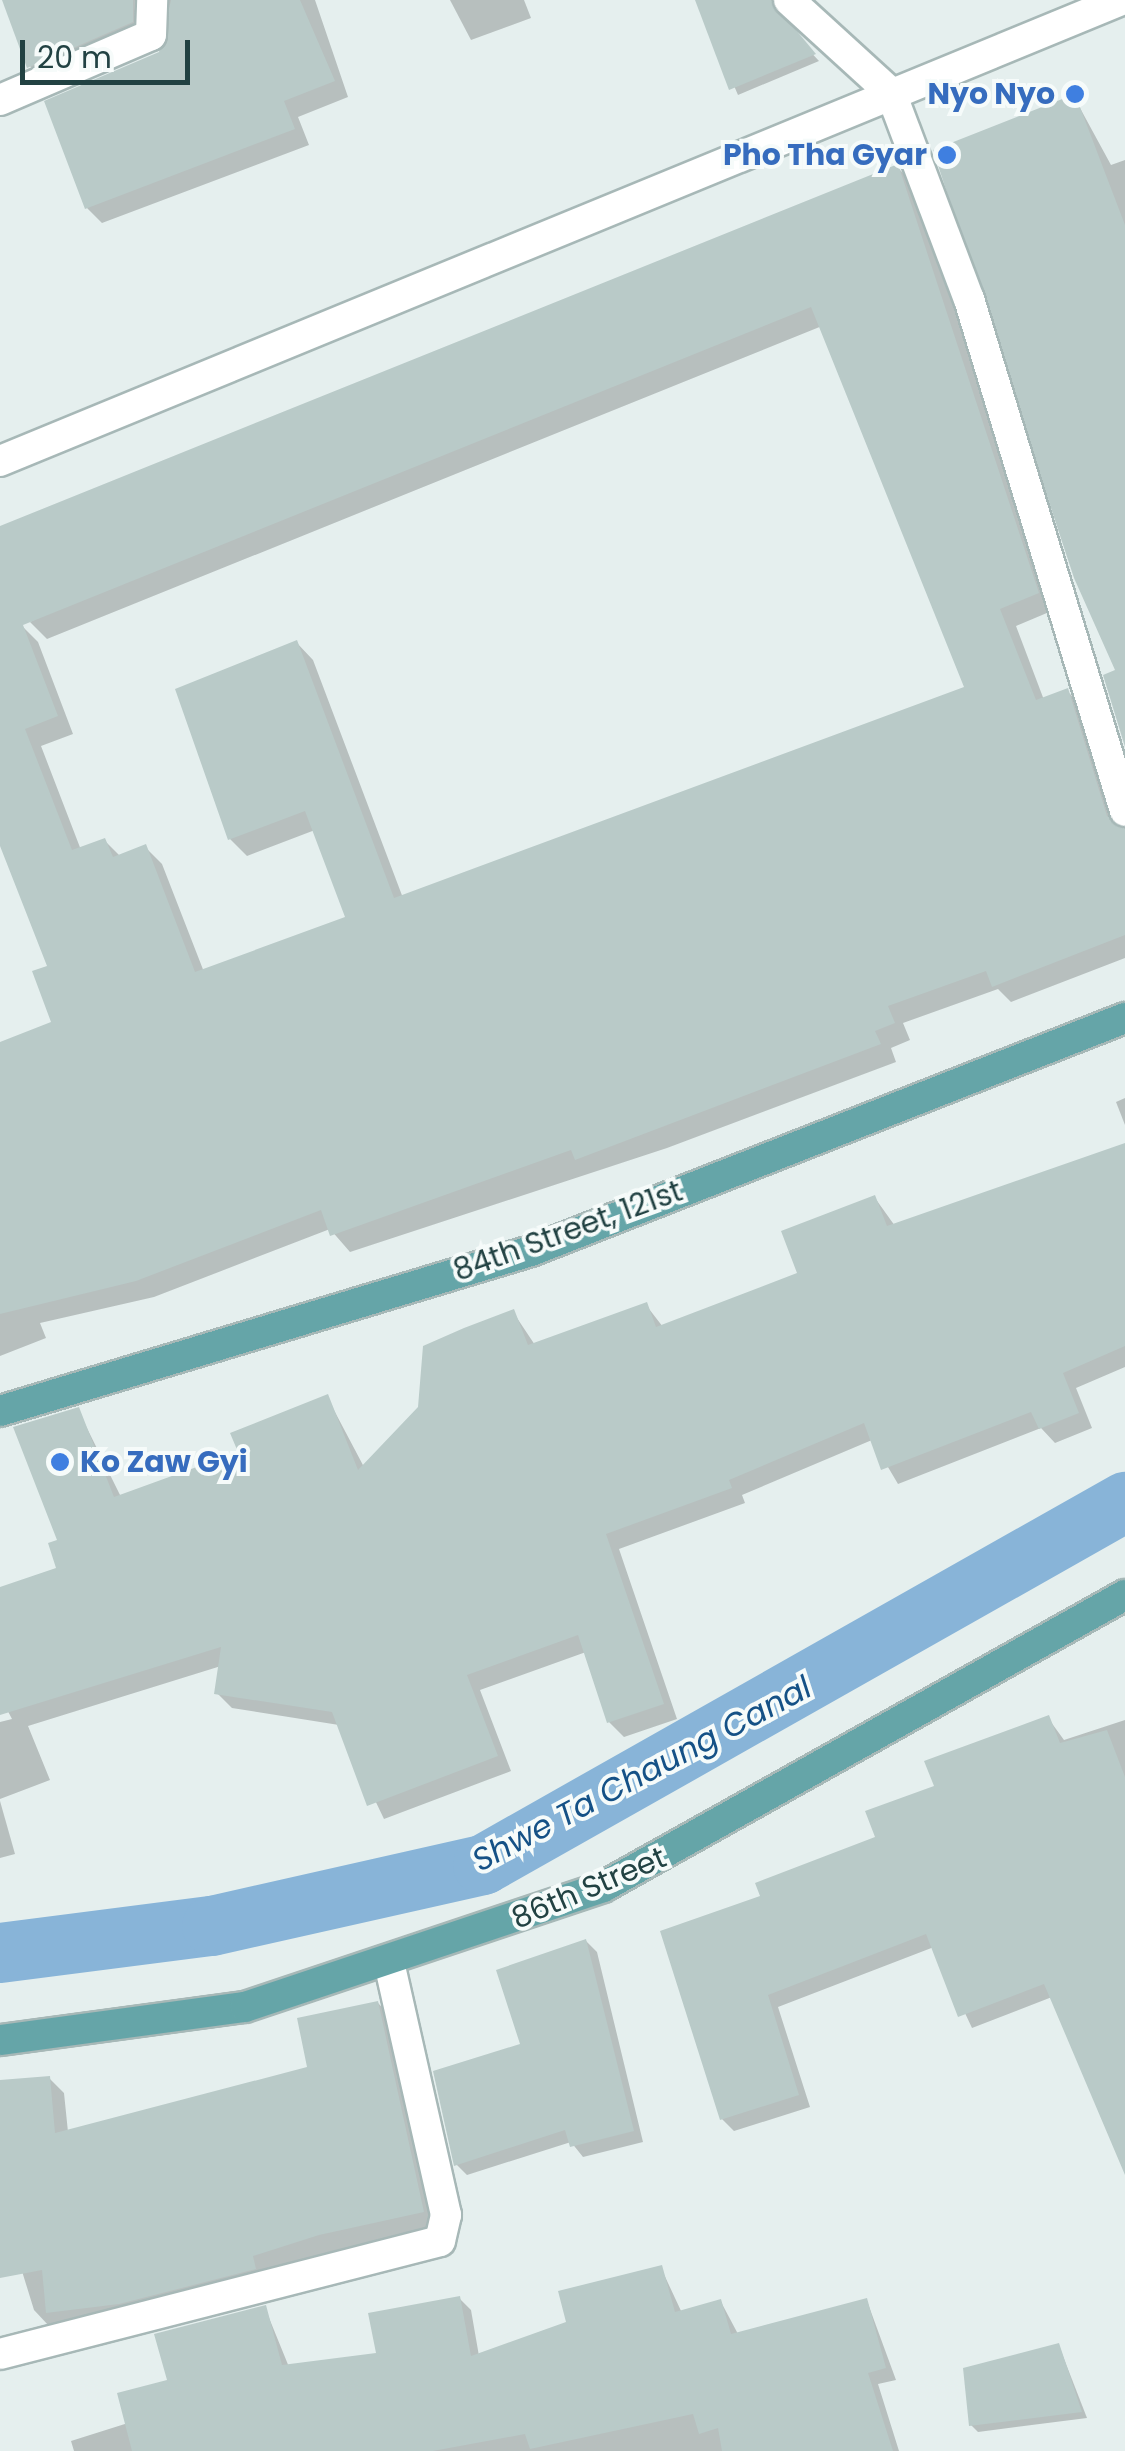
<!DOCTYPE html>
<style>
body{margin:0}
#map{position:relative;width:1125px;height:2451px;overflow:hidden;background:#e5efee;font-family:Poppins,sans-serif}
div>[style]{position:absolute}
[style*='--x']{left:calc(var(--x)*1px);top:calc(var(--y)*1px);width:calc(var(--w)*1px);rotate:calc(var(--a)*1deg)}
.shadow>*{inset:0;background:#0003}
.canal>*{height:60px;margin:-30px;padding:0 30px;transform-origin:30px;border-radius:30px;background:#88b4d8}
.building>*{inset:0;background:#b9cac8}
.roads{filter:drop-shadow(2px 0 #a7b8b7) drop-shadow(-2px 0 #a7b8b7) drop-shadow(0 2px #a7b8b7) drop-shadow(0 -2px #a7b8b7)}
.minor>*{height:30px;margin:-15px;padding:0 15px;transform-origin:15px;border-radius:15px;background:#fff}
.major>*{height:30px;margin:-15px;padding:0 15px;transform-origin:15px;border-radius:15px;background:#65a5a8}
.dots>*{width:28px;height:28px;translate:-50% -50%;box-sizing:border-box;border:5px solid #f6fbfa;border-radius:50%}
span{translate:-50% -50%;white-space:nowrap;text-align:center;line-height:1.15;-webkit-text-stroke:8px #f6fbfa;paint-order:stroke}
.shop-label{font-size:30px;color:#366cbe;font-weight:700}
.right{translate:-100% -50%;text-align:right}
.left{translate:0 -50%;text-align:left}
.street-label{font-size:30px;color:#224243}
.water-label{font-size:32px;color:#155186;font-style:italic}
.scale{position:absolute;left:20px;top:40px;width:170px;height:45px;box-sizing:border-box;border:5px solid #224243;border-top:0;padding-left:12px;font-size:30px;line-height:35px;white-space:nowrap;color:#224243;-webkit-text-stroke:8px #f6fbfa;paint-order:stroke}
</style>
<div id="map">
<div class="shadow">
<i style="clip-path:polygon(5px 0,158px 0,148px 38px,45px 82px,30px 66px)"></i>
<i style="clip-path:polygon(168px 0,315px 0,348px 97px,298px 117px,309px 145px,102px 223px,87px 208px,168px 48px)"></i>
<i style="clip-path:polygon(450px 0,524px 0,531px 18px,471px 40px)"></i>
<i style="clip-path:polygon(697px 0,780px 0,777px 16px,819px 61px,738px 95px)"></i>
<i style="clip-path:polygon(1074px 97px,1111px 165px,1125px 160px,1125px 738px)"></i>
<i style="clip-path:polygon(897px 167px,914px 184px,1054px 610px,1016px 626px,1044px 700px,1067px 691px,1084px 708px,1125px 828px,1125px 958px,1011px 1002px,998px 989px,903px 1023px,910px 1040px,891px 1048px,896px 1062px,667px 1148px,350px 1252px,330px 1229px,154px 1297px,40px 1323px,46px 1338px,0 1356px,0 1044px,55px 1023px,50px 967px,0 838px,0 633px,21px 625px,38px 642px,73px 734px,41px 746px,81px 850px,105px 841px,121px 857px,145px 847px,162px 864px,204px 972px,348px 918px,315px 830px,247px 856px,230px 839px,178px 691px,296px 642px,313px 660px,403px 898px,968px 689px,822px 326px,47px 639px,30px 622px)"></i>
<i style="clip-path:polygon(1125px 1098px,1125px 1125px,1116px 1102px)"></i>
<i style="clip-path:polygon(1125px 1146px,1125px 1367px,1076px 1388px,1092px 1428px,1055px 1443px,1041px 1428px,898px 1484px,872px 1440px,742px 1495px,745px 1503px,619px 1549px,677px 1719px,624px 1737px,609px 1722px,586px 1652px,480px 1690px,511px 1771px,384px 1819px,339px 1725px,232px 1708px,217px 1693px,221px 1666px,28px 1726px,50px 1780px,0 1799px,0 1722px,12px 1719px,0 1696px,0 1590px,59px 1570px,78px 1410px,121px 1497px,241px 1453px,327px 1397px,364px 1467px,513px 1312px,535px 1345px,646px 1305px,663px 1327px,800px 1275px,875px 1198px,895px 1226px)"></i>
<i style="clip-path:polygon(1048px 1718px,1064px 1740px,1125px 1720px,1125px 2126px,1052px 1997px,972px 2028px,934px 1947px,778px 2007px,810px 2107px,734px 2131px,722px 2119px,763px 1897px,878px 1839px,937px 1788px)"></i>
<i style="clip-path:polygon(0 1801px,15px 1854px,0 1858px)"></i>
<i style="clip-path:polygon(586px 1941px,597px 1952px,643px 2142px,583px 2157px,571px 2142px,467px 2175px,456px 2164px)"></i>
<i style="clip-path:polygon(378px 2003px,393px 2019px,438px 2227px,49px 2326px,34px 2310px,0 2200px,0 2097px,49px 2078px,64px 2093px,68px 2132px,310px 2068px)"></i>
<i style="clip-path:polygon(661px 2268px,682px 2313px,721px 2302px,738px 2334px,867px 2301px,896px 2380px,878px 2384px,899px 2451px,74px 2451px,71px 2441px,128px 2423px,265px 2308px,289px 2367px,378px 2355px,460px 2299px,471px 2310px,479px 2356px,569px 2323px)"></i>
<i style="clip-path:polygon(1059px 2346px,1087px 2418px,978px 2432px,971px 2425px)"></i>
</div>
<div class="canal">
<i style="--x:0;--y:1953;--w:214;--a:-7.3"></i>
<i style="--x:212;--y:1926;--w:278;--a:-12.7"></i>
<i style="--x:483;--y:1865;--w:738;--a:-29.48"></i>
</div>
<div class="building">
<i style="clip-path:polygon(2px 0,133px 0,133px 22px,27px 68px)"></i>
<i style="clip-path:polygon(171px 0,300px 0,335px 81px,284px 101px,295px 129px,85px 209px,44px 101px,159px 52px)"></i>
<i style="clip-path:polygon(695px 0,771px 0,816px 54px,729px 90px)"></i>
<i style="clip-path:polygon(1075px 94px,1125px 225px,1125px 747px,1103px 675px,1115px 670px,1074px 578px,933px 150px)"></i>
<i style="clip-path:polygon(evenodd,898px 164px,1039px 593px,1000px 609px,1036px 700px,1068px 688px,1107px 816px,1125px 829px,1125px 935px,992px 987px,986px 971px,888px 1006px,895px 1023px,875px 1031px,881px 1044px,575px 1160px,571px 1150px,330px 1236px,321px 1210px,136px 1281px,0 1314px,0 1042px,51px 1022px,32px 971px,47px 966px,0 846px,0 526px,898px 164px,811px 307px,964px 687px,394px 898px,297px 640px,175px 689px,228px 840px,305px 811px,345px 917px,195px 972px,146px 844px,113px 857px,105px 838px,72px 850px,25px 729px,58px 716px,23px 625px,811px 307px)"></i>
<i style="clip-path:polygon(1125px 1143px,1125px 1346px,1063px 1373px,1079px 1413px,1039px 1429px,1031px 1412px,881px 1470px,864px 1423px,729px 1480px,732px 1488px,606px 1534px,664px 1704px,607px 1723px,578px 1635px,467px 1675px,498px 1756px,367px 1806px,332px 1712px,214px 1694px,221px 1647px,0 1715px,0 1587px,56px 1568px,48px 1543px,57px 1540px,13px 1427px,79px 1407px,114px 1497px,238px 1452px,230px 1433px,328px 1394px,358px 1470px,418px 1407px,423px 1346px,464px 1328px,514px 1309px,528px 1345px,647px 1302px,656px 1327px,797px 1273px,781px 1231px,875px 1195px,887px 1226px)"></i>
<i style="clip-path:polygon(1049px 1715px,1060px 1743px,1107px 1730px,1125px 1777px,1125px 2175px,1044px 1984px,958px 2017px,926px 1934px,768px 1995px,799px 2095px,720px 2120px,660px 1931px,760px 1896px,755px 1883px,875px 1837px,865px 1811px,934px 1786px,924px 1761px)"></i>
<i style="clip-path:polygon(586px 1939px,634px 2131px,570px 2147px,565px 2130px,454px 2166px,433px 2071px,520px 2044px,496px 1970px)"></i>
<i style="clip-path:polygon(378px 2001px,424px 2212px,319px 2235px,253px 2256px,256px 2269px,119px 2304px,46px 2313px,42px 2270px,0 2278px,0 2080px,50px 2076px,55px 2133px,307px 2067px,297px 2018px)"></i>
<i style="clip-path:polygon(662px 2265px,675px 2312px,721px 2299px,731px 2334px,867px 2298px,886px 2368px,868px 2373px,893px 2451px,722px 2451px,718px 2428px,699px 2434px,693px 2414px,530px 2449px,525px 2434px,433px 2451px,132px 2451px,117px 2393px,167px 2380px,154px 2334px,266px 2305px,282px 2365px,376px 2353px,368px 2313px,460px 2296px,471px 2356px,566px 2322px,558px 2291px)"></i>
<i style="clip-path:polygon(1059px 2343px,1082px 2412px,969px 2426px,963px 2368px)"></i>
</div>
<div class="roads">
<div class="minor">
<i style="--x:789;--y:0;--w:138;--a:42.4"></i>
<i style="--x:891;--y:93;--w:220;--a:69.3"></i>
<i style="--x:969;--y:299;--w:535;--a:73.05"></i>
<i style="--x:0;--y:100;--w:164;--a:-23.3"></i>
<i style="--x:151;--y:35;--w:35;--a:-88"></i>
<i style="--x:0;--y:461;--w:1212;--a:-22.35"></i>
<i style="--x:0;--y:2354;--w:454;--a:-14.4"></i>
<i style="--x:440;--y:2241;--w:27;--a:-77"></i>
<i style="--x:446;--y:2215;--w:259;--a:-102.7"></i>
</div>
<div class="major">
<i style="--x:0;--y:1411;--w:555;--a:-16.77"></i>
<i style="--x:531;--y:1251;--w:638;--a:-21.42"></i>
<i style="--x:0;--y:2040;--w:247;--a:-7.7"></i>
<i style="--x:245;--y:2007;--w:378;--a:-18.5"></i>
<i style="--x:603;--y:1887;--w:598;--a:-29.22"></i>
</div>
</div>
<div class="dots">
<i style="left:1075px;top:94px;background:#3f7fe0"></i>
<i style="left:947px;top:155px;background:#3f7fe0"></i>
<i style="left:60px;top:1462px;background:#3f7fe0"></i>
</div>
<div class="shop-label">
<span class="right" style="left:1055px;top:94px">Nyo Nyo</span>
<span class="right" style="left:927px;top:155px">Pho Tha Gyar</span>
<span class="left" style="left:80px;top:1462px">Ko Zaw Gyi</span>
</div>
<div class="street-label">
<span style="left:568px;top:1231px;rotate:-20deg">84th Street, 121st</span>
<span style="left:589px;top:1888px;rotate:-23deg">86th Street</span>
</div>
<div class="water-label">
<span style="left:642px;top:1774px;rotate:-28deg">Shwe Ta Chaung Canal</span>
</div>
<div class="scale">20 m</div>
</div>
